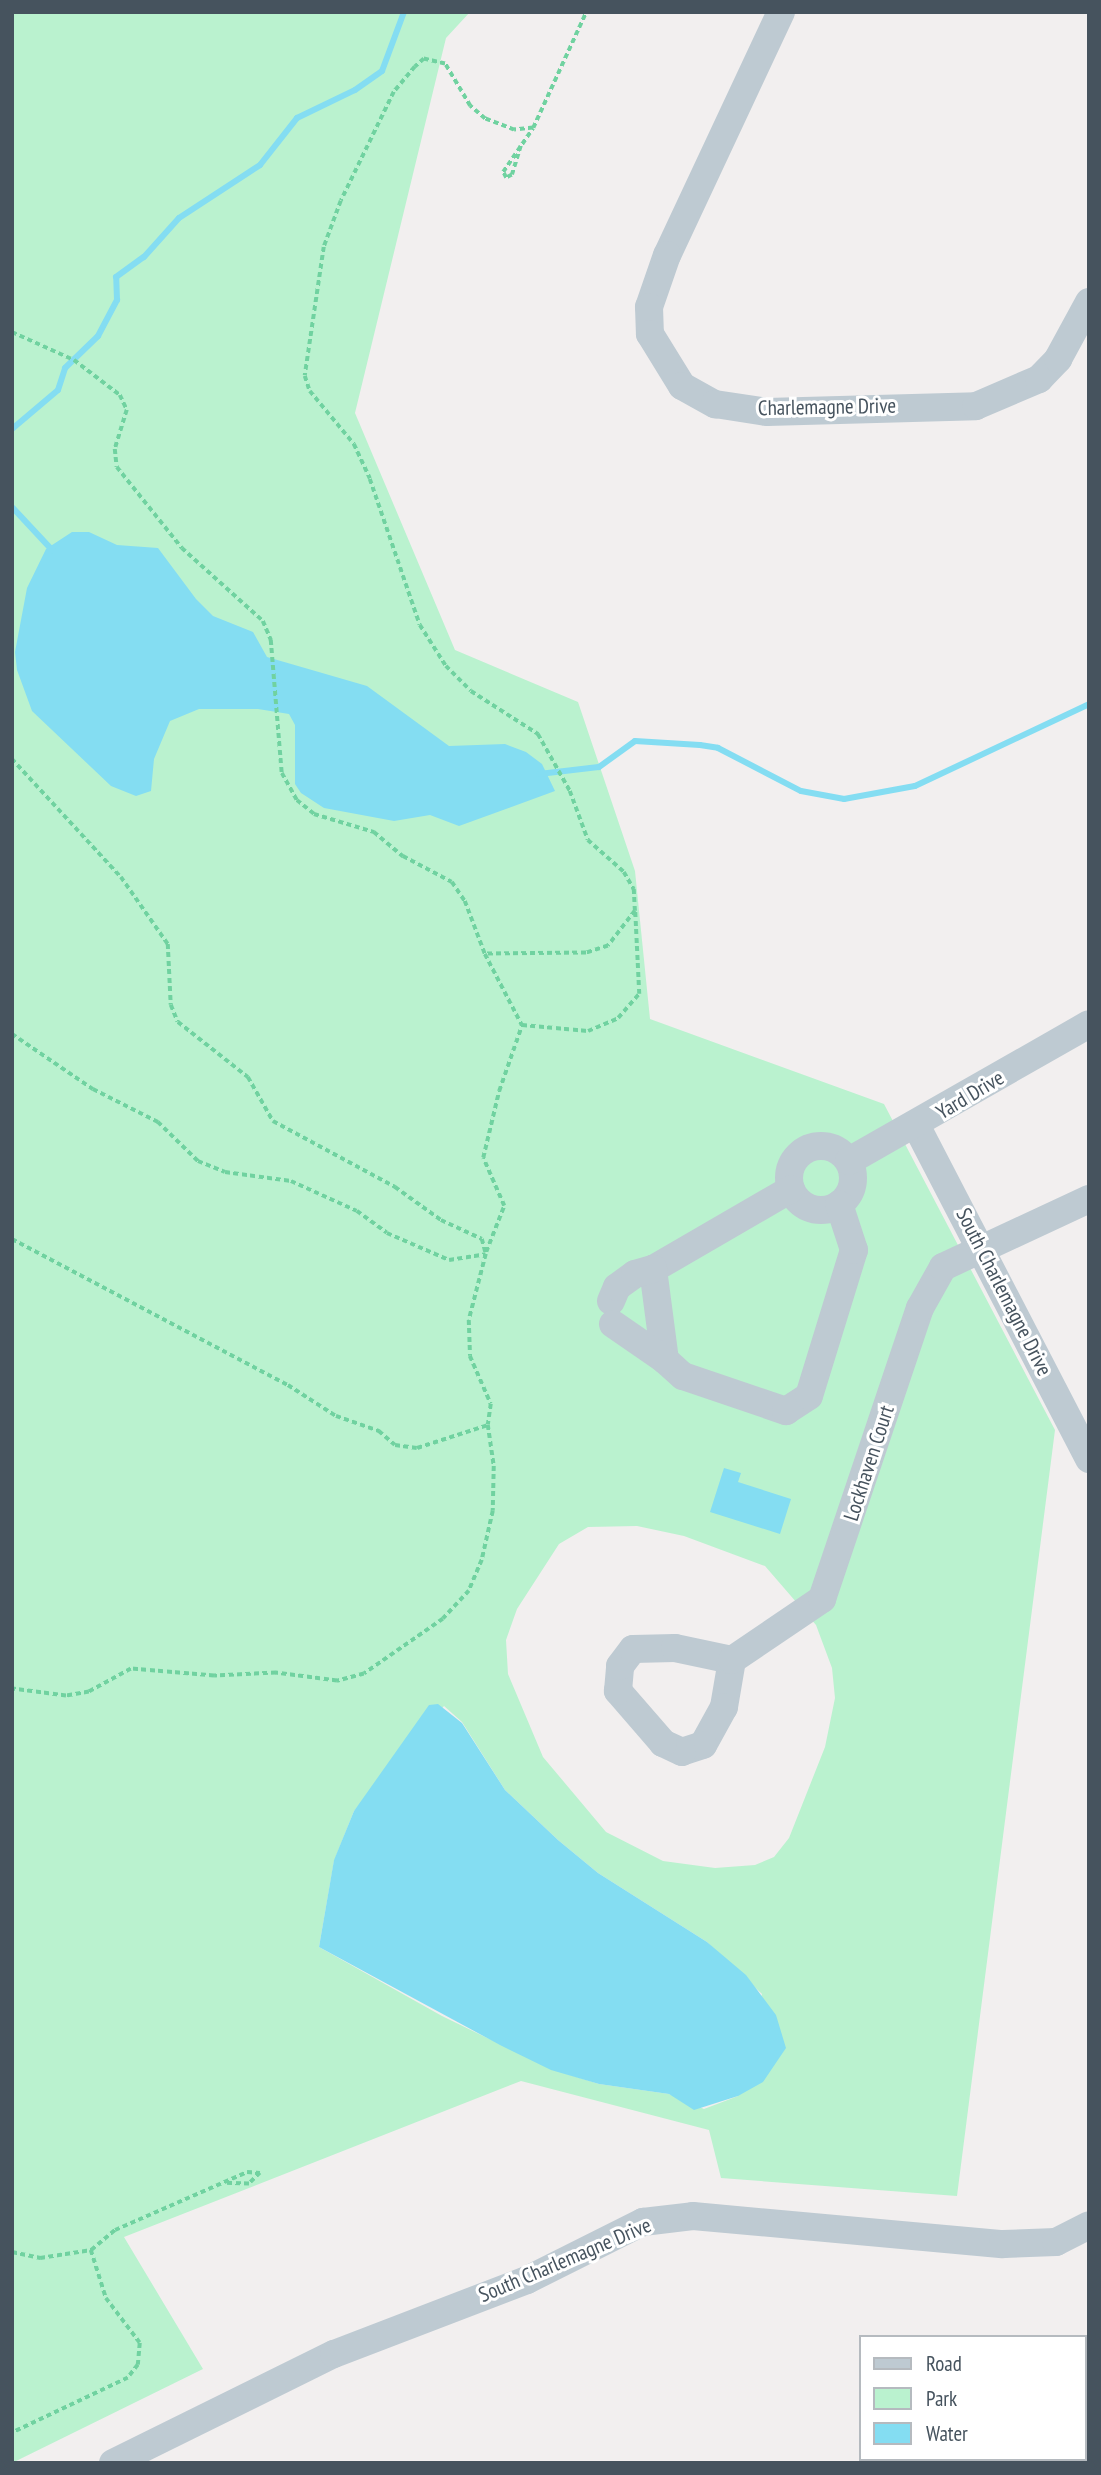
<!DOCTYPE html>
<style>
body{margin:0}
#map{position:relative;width:1101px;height:2475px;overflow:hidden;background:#f2efef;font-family:"PT Sans Narrow",sans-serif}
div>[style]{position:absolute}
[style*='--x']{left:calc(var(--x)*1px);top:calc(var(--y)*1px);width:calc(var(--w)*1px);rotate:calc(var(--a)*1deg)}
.green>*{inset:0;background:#baf2cf}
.water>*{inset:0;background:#84ddf2}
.stream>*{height:6px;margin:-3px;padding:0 3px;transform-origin:3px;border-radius:3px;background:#84ddf2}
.path>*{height:3.5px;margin-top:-1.75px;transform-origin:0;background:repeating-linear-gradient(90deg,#70d2a0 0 5px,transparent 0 8.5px)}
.minor>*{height:28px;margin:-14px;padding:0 14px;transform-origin:14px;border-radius:14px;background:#becad2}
.minor>.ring{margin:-14px;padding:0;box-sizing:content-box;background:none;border:28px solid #becad2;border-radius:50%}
span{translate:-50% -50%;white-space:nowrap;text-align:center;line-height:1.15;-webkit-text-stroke:6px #fff;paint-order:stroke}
.street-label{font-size:21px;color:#46535e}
.frame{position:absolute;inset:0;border:14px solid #46535e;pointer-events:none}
.legend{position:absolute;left:859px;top:2335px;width:228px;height:126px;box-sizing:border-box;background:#fff;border:2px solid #b5babf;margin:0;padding:9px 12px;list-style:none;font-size:21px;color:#46535e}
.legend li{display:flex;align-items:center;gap:14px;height:35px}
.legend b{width:35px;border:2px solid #b5babf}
</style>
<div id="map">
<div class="green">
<i style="clip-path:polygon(evenodd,12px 12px,470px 12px,446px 38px,355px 413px,455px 650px,578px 702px,635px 871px,650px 1019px,884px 1104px,1055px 1430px,957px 2196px,721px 2178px,709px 2130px,521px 2081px,124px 2237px,203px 2369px,12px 2463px,12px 12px,637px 1526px,684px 1536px,765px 1566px,816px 1625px,832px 1668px,835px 1698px,825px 1747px,789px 1838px,774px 1857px,755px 1865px,715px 1868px,663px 1861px,606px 1832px,543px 1757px,508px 1674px,506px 1640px,517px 1609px,559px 1544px,588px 1527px,637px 1526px,12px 12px,444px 1706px,462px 1722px,505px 1790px,558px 1840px,598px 1873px,707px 1942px,762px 1994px,738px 2096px,704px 2109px,669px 2094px,599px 2084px,551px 2069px,442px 2016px,319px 1947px,334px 1861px,354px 1811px,444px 1706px)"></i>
</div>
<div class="water">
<i style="clip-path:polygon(72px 532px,89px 532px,117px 545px,158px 548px,196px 599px,213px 616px,253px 632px,267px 657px,367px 686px,449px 746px,505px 744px,526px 752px,542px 764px,555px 791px,459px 826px,430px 815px,394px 821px,324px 808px,301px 793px,295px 784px,295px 725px,289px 714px,258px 709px,199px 709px,170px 721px,154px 759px,151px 791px,136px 796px,111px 786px,32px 711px,17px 670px,15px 652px,27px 588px,46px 549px)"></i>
<i style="clip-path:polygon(724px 1468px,741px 1473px,738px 1482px,791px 1499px,780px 1534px,710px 1512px)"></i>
<i style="clip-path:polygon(438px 1704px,462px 1723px,505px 1790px,558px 1840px,598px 1873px,707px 1942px,746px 1975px,776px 2015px,786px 2048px,763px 2082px,738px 2096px,694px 2110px,669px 2094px,599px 2084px,551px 2070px,500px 2045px,319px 1947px,334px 1860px,354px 1811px,429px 1705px)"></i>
</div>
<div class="stream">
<i style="--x:12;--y:429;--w:60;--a:-40.3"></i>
<i style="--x:58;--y:390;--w:23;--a:-72"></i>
<i style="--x:65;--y:368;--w:46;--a:-44.1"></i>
<i style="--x:98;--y:336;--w:41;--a:-62.2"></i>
<i style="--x:117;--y:300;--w:23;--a:-92"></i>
<i style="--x:116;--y:277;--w:34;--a:-36"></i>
<i style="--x:144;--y:257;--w:52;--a:-48.1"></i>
<i style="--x:179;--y:218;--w:97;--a:-33.2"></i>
<i style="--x:260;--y:165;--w:60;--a:-51.8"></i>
<i style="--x:297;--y:118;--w:64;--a:-25.8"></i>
<i style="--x:355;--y:90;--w:33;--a:-35"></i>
<i style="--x:382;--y:71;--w:63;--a:-69.6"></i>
<i style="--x:12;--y:507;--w:60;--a:47"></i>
<i style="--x:539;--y:774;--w:60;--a:-6.7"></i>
<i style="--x:599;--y:767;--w:44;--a:-35.8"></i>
<i style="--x:635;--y:741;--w:65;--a:3.5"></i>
<i style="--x:700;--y:745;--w:18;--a:9"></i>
<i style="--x:718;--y:748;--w:93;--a:27.4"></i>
<i style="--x:801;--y:791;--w:44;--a:10.5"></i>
<i style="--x:844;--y:799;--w:72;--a:-10.4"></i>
<i style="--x:915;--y:786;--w:192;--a:-25.2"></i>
</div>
<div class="path">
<i style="--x:533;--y:128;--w:19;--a:174"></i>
<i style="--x:514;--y:130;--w:31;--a:-159"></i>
<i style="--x:485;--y:119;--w:20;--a:-139"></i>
<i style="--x:470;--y:106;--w:49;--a:-120.8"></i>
<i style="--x:445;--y:64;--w:22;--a:-167"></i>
<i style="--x:424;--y:59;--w:12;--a:138"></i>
<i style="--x:415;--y:67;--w:33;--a:130"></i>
<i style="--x:394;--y:92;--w:121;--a:115.9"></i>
<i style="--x:341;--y:201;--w:49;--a:110.3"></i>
<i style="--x:324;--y:247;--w:130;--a:98.4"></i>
<i style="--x:305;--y:376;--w:16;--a:72"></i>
<i style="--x:310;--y:391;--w:69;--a:50.3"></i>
<i style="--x:354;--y:444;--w:38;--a:65"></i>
<i style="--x:370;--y:479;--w:154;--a:71.1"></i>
<i style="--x:420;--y:625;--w:49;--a:57.6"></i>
<i style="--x:446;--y:666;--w:35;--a:45"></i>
<i style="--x:471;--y:691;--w:80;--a:32.7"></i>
<i style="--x:538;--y:734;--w:65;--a:60.7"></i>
<i style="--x:570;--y:791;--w:52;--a:69.8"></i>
<i style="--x:588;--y:840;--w:48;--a:41.6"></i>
<i style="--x:624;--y:872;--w:20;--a:60"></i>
<i style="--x:634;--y:889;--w:22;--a:87"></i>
<i style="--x:635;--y:911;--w:44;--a:127.6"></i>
<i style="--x:608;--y:946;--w:23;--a:162"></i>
<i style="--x:586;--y:953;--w:101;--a:179.4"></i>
<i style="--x:485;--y:954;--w:80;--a:62.5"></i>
<i style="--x:522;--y:1025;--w:66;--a:5.2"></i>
<i style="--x:588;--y:1031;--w:33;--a:-23"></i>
<i style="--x:618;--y:1018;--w:32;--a:-49"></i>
<i style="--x:639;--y:994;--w:83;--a:-92.8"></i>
<i style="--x:521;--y:146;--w:30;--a:107"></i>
<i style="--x:512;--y:175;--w:7;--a:153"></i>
<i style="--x:506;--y:178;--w:7;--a:-117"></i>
<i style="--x:503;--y:172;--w:53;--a:-55.7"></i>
<i style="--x:533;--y:128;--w:128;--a:-65.4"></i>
<i style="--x:12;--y:332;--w:68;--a:24.3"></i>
<i style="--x:74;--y:360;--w:58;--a:37.3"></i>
<i style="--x:120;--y:395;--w:17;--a:65"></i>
<i style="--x:127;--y:410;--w:41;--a:107.1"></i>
<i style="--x:115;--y:449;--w:18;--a:84"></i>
<i style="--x:117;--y:467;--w:104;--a:51.3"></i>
<i style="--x:182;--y:548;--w:109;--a:42"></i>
<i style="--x:263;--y:621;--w:21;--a:67"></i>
<i style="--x:271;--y:640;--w:133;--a:85.3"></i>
<i style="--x:282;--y:773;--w:31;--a:61"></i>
<i style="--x:297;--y:800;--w:22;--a:39"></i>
<i style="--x:314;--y:814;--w:63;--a:16.7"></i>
<i style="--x:374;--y:832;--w:38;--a:40"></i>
<i style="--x:403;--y:856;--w:55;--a:28"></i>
<i style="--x:452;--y:882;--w:23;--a:56"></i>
<i style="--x:465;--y:901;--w:57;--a:69.3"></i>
<i style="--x:12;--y:759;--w:161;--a:47.3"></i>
<i style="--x:121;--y:877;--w:82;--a:55"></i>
<i style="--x:168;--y:944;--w:61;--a:87.2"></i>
<i style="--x:171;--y:1005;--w:18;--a:68"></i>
<i style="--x:178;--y:1022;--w:89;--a:38.2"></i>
<i style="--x:248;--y:1077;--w:51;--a:60.4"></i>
<i style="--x:273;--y:1121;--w:139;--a:28.4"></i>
<i style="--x:395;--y:1187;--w:57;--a:35.7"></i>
<i style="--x:441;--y:1220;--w:45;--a:24.9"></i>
<i style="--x:482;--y:1239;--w:16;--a:75"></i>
<i style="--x:12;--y:1034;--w:98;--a:34.2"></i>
<i style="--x:93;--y:1089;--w:73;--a:26.9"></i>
<i style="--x:158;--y:1122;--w:56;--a:44.3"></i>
<i style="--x:198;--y:1161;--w:29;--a:22"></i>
<i style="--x:225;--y:1172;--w:67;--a:7.8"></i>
<i style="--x:291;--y:1181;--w:72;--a:24.4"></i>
<i style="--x:357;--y:1211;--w:37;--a:36"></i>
<i style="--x:387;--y:1233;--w:68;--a:23.5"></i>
<i style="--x:449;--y:1260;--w:37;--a:-9"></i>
<i style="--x:486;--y:1254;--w:68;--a:104.4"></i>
<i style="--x:469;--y:1320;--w:36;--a:88"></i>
<i style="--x:470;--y:1356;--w:52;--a:66.4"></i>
<i style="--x:491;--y:1404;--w:21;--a:98"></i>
<i style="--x:488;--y:1425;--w:41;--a:81.7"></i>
<i style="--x:494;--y:1466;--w:45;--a:91.3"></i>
<i style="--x:493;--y:1511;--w:50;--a:102.7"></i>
<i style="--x:482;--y:1560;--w:34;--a:113"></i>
<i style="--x:469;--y:1591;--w:38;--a:133"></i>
<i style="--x:443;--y:1619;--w:96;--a:145.2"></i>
<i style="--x:364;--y:1674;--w:28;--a:165"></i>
<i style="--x:337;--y:1681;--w:62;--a:-172.5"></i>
<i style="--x:276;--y:1673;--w:62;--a:177.2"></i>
<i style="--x:214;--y:1676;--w:83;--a:-175.2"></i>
<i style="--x:131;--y:1669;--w:48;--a:151.3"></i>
<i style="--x:89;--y:1692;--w:23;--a:170"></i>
<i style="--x:66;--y:1696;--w:54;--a:-172.6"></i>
<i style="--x:12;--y:1239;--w:312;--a:27.9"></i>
<i style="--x:288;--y:1385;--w:57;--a:32.9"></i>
<i style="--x:336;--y:1416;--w:46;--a:19.2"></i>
<i style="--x:379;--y:1431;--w:21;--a:41"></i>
<i style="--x:395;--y:1445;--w:22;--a:8"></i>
<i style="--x:417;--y:1448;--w:75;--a:-17.9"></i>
<i style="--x:486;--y:1252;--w:49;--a:-68.6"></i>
<i style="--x:504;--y:1206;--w:52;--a:-113.6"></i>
<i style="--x:483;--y:1158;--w:69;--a:-76.6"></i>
<i style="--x:499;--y:1091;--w:70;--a:-70.8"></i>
<i style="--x:91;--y:2250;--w:31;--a:-40"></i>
<i style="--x:115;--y:2230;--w:144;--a:-23.7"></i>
<i style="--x:247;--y:2172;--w:13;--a:4"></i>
<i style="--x:260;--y:2173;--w:16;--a:135"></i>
<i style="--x:249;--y:2184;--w:25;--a:-178"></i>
<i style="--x:12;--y:2252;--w:29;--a:12"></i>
<i style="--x:40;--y:2258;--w:52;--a:-8.9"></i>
<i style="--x:91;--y:2250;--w:50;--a:72.6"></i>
<i style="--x:106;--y:2298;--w:56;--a:52.9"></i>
<i style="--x:140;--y:2343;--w:22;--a:95"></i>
<i style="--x:138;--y:2365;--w:16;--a:128"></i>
<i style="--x:128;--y:2378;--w:128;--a:154.6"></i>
</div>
<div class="minor">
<i style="--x:781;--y:12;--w:268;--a:115.1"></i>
<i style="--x:667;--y:255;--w:55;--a:109.1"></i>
<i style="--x:649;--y:307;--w:27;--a:88"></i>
<i style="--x:650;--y:334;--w:61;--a:58.4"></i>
<i style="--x:682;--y:386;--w:38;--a:29"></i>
<i style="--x:715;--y:404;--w:53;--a:8.7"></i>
<i style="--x:767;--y:412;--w:209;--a:-1.6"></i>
<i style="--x:976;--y:406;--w:69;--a:-23.2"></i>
<i style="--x:1039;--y:379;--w:28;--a:-46"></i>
<i style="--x:1058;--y:359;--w:65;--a:-61.5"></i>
<i style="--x:917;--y:1127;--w:374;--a:62.6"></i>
<i class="ring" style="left:789px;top:1146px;width:36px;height:36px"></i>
<i style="--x:849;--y:1161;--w:276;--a:-29.7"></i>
<i style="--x:791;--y:1189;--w:160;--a:149.9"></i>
<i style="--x:653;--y:1269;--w:92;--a:82.5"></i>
<i style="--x:665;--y:1360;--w:24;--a:42"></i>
<i style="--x:683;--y:1376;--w:109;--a:18.8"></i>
<i style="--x:786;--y:1411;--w:27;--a:-33"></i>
<i style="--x:809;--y:1396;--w:153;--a:-72.9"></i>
<i style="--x:854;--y:1250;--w:48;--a:-108.1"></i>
<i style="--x:611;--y:1301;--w:15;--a:-67"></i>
<i style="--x:617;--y:1287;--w:22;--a:-36"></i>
<i style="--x:635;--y:1274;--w:19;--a:-16"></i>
<i style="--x:613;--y:1324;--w:63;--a:34.7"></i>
<i style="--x:732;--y:1660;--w:48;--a:99.7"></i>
<i style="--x:724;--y:1707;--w:43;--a:118.9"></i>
<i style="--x:703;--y:1745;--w:22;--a:162"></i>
<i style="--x:682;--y:1752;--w:21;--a:-155"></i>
<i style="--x:663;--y:1743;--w:69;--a:-130.9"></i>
<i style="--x:618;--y:1691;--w:25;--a:-85"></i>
<i style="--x:620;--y:1666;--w:21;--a:-53"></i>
<i style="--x:633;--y:1649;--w:42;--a:-1.4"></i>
<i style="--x:675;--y:1648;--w:58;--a:11.9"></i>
<i style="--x:732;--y:1660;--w:109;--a:-34.1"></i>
<i style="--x:822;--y:1599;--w:307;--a:-71.4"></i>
<i style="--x:920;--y:1308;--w:47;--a:-60.7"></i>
<i style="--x:943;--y:1267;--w:161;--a:-25"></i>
<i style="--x:113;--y:2463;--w:246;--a:-26.3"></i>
<i style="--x:334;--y:2354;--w:207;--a:-21"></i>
<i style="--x:527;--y:2280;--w:130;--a:-26.6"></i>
<i style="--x:643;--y:2222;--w:50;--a:-6.8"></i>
<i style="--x:693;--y:2216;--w:311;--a:5.2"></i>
<i style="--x:1003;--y:2244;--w:53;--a:-2.2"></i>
<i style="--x:1056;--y:2242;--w:37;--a:-27"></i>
</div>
<div class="street-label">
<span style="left:827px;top:407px;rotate:-1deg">Charlemagne Drive</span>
<span style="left:970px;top:1095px;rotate:-31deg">Yard Drive</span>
<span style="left:1004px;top:1292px;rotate:63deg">South Charlemagne Drive</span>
<span style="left:869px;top:1463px;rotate:-72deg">Lockhaven Court</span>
<span style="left:565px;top:2260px;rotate:-23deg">South Charlemagne Drive</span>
</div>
<div class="frame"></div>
<ul class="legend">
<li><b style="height:9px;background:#becad2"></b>Road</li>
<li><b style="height:19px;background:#baf2cf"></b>Park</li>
<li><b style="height:19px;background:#84ddf2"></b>Water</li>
</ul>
</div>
